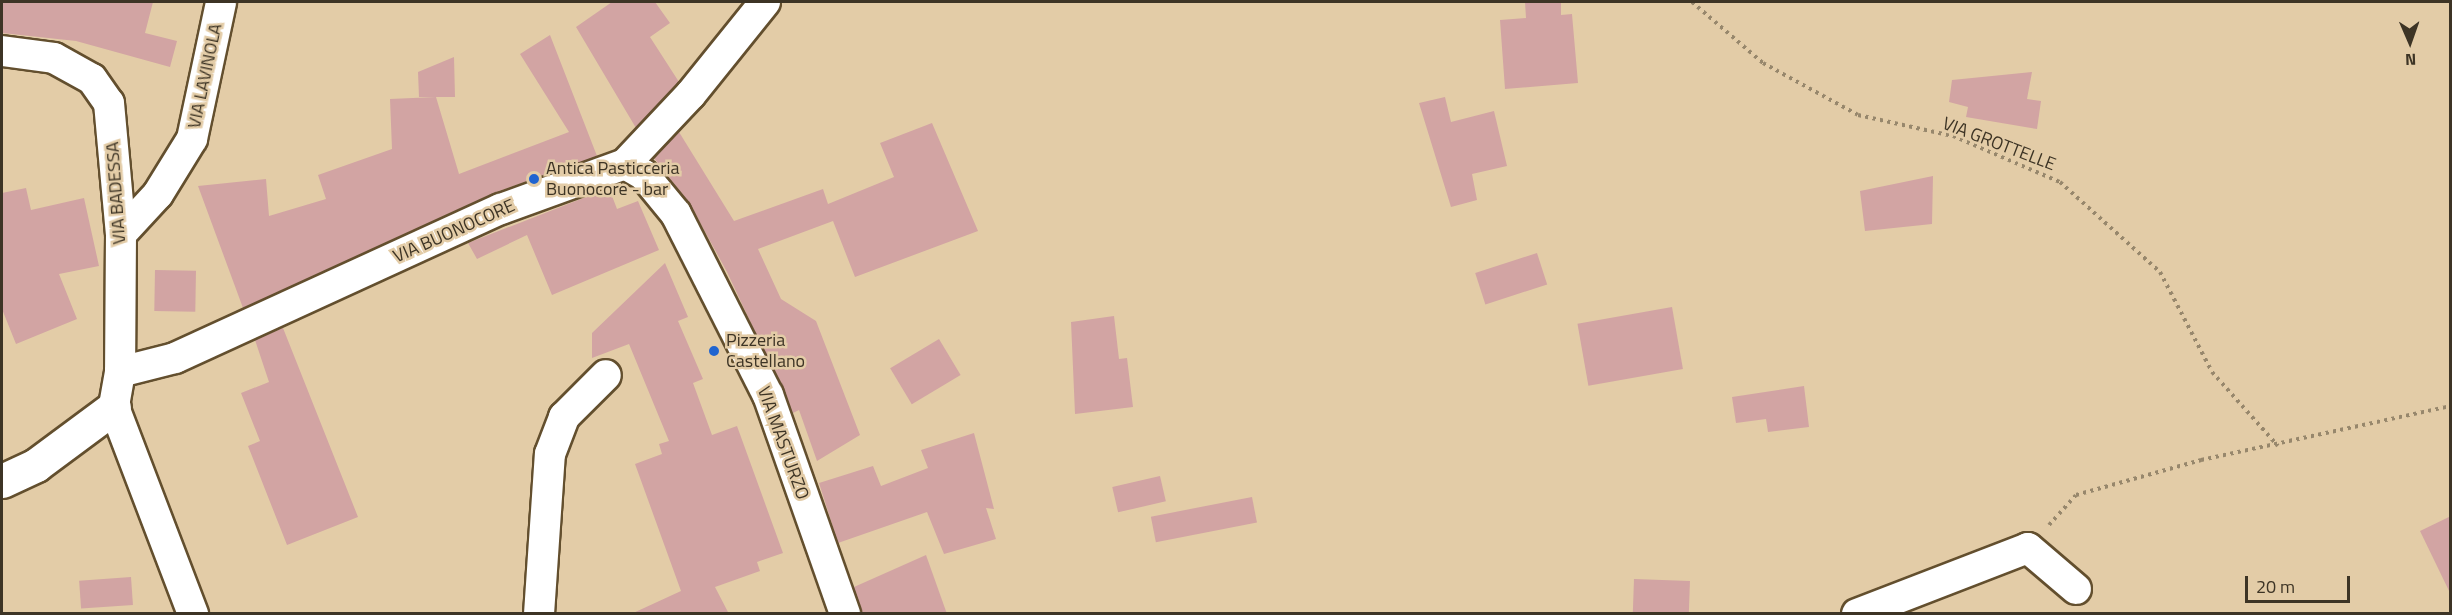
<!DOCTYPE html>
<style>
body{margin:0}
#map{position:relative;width:2452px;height:615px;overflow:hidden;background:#e3cca7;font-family:"Titillium Web",sans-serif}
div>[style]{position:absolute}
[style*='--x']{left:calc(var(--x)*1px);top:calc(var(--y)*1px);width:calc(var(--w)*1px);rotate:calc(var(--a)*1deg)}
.building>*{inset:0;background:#d2a4a3;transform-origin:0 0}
.path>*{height:4px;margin-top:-2px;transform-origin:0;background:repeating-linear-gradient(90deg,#97876c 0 3px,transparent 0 7.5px)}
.roads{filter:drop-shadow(2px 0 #634f2e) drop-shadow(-2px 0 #634f2e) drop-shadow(0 2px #634f2e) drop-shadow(0 -2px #634f2e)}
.street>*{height:30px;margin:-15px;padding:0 15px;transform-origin:15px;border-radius:15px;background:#fff}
.secondary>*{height:33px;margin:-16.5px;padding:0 16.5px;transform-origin:16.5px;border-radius:16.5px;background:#fff}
.dots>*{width:16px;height:16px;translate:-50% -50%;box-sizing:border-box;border:3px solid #e3cca7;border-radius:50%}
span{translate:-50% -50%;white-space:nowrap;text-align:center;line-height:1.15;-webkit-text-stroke:5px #e3cca7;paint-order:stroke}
.street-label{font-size:18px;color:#3d3425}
.poi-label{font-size:18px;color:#3d3425}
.left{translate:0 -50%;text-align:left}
.frame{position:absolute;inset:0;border:3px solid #3d3425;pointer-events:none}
.north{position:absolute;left:2380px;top:12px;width:60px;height:60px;-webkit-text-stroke:4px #e3cca7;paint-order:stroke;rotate:178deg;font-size:16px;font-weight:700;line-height:24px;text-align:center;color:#3d3425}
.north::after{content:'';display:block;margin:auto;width:21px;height:27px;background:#3d3425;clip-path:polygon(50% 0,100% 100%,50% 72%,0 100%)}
.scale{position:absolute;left:2245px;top:576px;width:105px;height:27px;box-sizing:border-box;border:3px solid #3d3425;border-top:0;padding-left:8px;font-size:18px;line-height:21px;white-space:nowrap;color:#3d3425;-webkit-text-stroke:4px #e3cca7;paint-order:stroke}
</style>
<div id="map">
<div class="building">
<i style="clip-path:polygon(2px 2px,153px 2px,145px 33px,177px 41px,170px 67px,76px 41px,2px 33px)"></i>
<i style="clip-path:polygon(612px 2px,655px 2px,670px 23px,650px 37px,679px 82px,636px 128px,576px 27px)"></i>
<i style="clip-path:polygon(1525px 2px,1561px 2px,1561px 15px,1572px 14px,1578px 83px,1505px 89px,1500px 20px,1526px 18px)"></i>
<i style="clip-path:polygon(550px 35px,597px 156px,494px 193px,243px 308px,198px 186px,266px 179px,269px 216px,326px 199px,318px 175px,392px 149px,390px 99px,436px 97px,459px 174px,569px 132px,520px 54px)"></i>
<i style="clip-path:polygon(454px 57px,455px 97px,419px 97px,418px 72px)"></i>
<i style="clip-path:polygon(2032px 72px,2027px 99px,2041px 101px,2037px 129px,1966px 117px,1968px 107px,1949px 102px,1952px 80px)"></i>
<i style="clip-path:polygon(1445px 97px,1451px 122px,1494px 111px,1507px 166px,1472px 174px,1477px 200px,1451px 207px,1419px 103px)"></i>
<i style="clip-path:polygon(932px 123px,978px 231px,855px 277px,833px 221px,758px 249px,781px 299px,816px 321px,860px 435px,817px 461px,799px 410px,793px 413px,727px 272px,691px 206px,654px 158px,679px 132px,734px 221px,823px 189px,828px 204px,894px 177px,880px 143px)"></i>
<i style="clip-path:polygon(1933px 176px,1932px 224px,1865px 231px,1860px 191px)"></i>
<i style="clip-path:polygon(26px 188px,31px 210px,84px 198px,99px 266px,59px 274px,77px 319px,16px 344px,2px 309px,2px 193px)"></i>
<i style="clip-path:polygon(609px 188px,617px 209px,638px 201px,659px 250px,552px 295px,527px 235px,477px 259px,468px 243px)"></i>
<i style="left:1537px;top:253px;width:33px;height:65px;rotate:72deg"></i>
<i style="clip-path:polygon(665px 263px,688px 317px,678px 321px,703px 379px,693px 383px,712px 435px,737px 426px,783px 553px,757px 562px,760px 571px,715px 587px,729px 614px,631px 614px,681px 591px,635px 464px,662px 454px,659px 444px,669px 441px,629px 344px,592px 358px,592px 333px)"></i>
<i style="left:155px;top:270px;width:41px;height:41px;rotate:1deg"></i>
<i style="left:1672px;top:307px;width:63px;height:96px;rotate:80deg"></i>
<i style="clip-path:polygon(1114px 316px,1119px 359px,1127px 358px,1133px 407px,1075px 414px,1071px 322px)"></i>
<i style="clip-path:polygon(283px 328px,358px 517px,287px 545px,248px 446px,260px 441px,241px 393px,269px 382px,255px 340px)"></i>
<i style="left:939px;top:339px;width:42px;height:57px;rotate:59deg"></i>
<i style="clip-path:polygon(1804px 386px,1809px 427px,1768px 432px,1766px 419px,1736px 423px,1732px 397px)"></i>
<i style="clip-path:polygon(974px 433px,994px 509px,986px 508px,996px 539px,944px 554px,927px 512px,838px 543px,819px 483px,873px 466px,881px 486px,928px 468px,921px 450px)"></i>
<i style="left:1160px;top:476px;width:26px;height:49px;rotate:77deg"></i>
<i style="left:1252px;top:497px;width:26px;height:103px;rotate:79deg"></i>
<i style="clip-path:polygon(2451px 516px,2451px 595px,2420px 531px)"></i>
<i style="clip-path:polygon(926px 555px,947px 614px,862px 614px,854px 587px)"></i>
<i style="left:131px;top:577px;width:28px;height:52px;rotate:86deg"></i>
<i style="left:1634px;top:579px;width:56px;height:35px;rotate:2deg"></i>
</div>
<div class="path">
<i style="--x:1692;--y:2;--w:94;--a:40.7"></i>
<i style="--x:1763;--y:63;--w:108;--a:28.7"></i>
<i style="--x:1858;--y:115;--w:97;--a:12.5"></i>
<i style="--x:1953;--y:136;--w:116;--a:23.3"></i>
<i style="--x:2060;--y:182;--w:135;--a:42"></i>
<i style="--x:2160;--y:272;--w:113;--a:62.5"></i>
<i style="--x:2212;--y:372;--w:99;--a:48.3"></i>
<i style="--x:2049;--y:525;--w:40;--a:-48"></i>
<i style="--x:2076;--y:495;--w:130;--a:-15.6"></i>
<i style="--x:2201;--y:460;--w:255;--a:-12.2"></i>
</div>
<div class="roads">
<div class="street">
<i style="--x:2;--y:51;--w:52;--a:7.7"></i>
<i style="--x:54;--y:58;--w:43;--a:28.9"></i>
<i style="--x:92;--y:79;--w:29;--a:55"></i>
<i style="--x:109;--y:103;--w:132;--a:84.8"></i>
<i style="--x:121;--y:234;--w:138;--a:90.4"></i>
<i style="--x:120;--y:372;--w:36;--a:100"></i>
<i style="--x:114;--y:407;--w:222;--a:69.1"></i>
<i style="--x:625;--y:164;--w:22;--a:30"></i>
<i style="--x:644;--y:175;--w:50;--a:50.6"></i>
<i style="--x:676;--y:214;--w:203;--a:63.1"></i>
<i style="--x:768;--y:395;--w:232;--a:70.6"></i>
<i style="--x:121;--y:234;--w:54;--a:-47.2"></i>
<i style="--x:158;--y:194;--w:65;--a:-58.3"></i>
<i style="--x:192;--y:139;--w:140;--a:-78"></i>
<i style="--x:120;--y:372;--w:57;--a:-14.3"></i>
<i style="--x:175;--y:358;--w:358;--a:-24.6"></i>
<i style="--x:501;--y:209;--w:132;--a:-19.9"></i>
<i style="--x:625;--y:164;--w:96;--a:-46.7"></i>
<i style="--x:691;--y:94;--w:118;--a:-51.2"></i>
<i style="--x:539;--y:614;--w:160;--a:-86.1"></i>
<i style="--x:550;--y:454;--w:40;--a:-69"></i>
<i style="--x:564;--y:417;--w:59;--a:-45"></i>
<i style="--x:1857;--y:614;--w:183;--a:-21.1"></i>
<i style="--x:2028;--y:548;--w:63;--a:40.5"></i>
</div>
<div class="secondary">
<i style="--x:2;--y:481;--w:38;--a:-25"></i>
<i style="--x:36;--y:465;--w:97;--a:-36.6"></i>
</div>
</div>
<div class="dots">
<i style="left:534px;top:179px;background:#2064d0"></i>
<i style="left:714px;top:351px;background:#2064d0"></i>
</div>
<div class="street-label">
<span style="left:205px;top:76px;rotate:-78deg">VIA LAVINOLA</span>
<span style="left:1999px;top:144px;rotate:21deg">VIA GROTTELLE</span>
<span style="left:116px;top:193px;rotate:-94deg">VIA BADESSA</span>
<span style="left:454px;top:231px;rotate:-24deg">VIA BUONOCORE</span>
<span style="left:783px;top:443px;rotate:70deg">VIA MASTURZO</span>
</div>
<div class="poi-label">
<span class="left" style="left:546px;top:179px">Antica Pasticceria<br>Buonocore - bar</span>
<span class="left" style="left:726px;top:351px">Pizzeria<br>Castellano</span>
</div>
<div class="frame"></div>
<div class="north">N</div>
<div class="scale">20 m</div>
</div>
